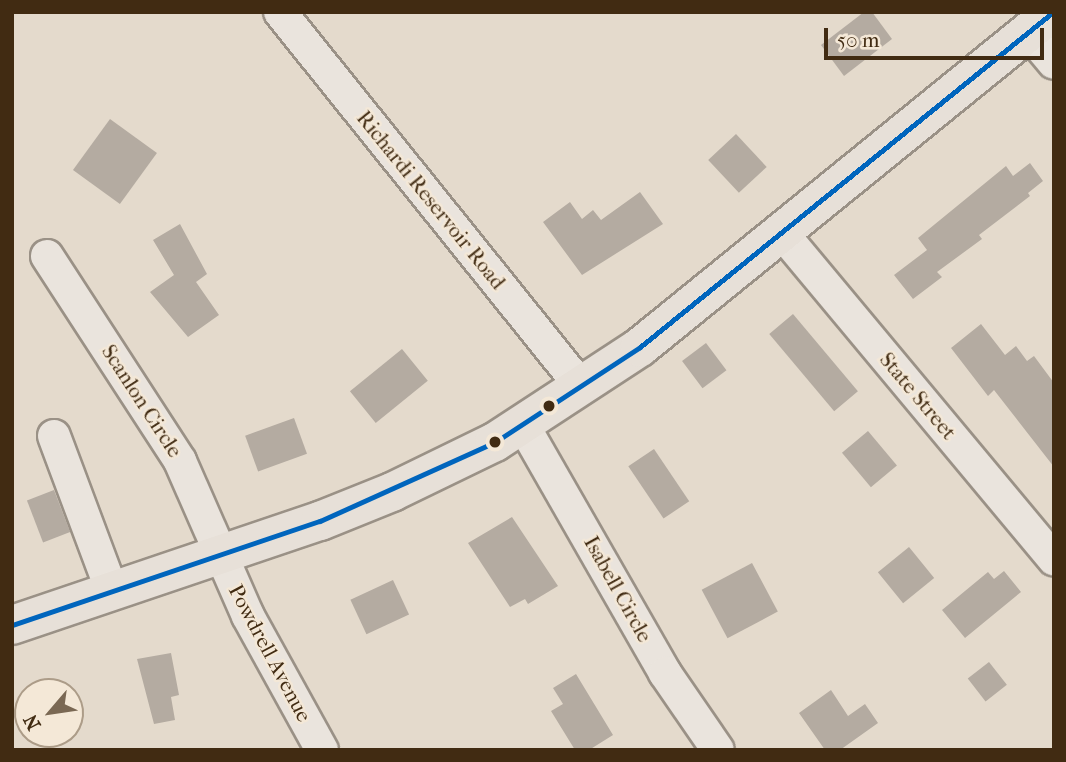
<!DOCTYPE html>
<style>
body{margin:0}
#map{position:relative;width:1066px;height:762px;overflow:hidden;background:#e4dacc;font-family:"IM FELL French Canon",serif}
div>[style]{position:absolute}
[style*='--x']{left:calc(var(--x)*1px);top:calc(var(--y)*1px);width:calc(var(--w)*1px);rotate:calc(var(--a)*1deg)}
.building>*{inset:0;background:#b4aba1;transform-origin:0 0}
.roads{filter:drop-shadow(2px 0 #9a9186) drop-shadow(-2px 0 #9a9186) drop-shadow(0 2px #9a9186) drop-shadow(0 -2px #9a9186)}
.minor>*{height:32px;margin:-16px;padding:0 16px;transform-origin:16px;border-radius:16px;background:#eae4dd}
.major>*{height:38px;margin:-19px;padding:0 19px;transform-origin:19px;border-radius:19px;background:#e7e0d8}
.bus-1>*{height:5px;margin:-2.5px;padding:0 2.5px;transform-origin:2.5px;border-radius:2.5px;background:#0065bd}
.dots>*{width:19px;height:19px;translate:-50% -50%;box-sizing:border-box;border:4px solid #f4e8d7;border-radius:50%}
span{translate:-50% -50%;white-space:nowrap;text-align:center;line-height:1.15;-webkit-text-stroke:5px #f4e8d7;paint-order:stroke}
.street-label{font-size:21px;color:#412b12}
.frame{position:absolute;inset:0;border:14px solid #412b12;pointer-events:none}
.north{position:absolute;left:14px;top:678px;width:70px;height:70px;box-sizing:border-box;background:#f4e8d7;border:2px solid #ac9c88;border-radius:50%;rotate:241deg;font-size:19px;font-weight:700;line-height:28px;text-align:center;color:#412b12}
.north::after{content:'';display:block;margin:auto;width:24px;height:32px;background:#7a6853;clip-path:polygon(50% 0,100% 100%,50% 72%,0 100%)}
.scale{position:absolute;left:824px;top:28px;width:220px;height:32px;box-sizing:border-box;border:4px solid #412b12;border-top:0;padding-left:9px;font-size:21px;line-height:24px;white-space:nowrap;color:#412b12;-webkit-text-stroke:5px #f4e8d7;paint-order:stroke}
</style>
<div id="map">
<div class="building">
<i style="clip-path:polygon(864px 12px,872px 12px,892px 39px,844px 76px,821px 45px)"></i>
<i style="left:110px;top:119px;width:58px;height:63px;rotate:36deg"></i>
<i style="left:736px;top:134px;width:45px;height:38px;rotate:47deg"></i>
<i style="clip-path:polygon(1030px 163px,1043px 181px,1028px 193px,1030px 196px,979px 235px,982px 239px,937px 272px,942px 277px,913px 299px,894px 275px,927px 250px,918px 238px,1006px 166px,1013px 176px)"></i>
<i style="clip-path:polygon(640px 192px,663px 224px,582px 275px,543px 222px,570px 202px,582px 219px,593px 210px,601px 220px)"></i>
<i style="clip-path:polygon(180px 224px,207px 274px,196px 282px,219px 315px,188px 337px,150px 292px,174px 275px,153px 240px)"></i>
<i style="left:793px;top:314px;width:101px;height:31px;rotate:50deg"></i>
<i style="clip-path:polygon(981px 324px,1005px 355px,1016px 346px,1027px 361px,1034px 356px,1054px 383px,1054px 467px,994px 390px,988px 396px,951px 348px)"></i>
<i style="left:706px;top:343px;width:34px;height:30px;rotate:53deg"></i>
<i style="left:402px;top:349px;width:41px;height:67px;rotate:51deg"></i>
<i style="left:294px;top:418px;width:38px;height:52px;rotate:70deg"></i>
<i style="left:868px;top:431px;width:45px;height:34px;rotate:50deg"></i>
<i style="left:654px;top:449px;width:63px;height:31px;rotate:56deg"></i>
<i style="left:54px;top:490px;width:45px;height:29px;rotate:69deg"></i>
<i style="clip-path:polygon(512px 517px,558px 586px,528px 604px,525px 599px,510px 607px,468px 543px)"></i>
<i style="left:909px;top:547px;width:40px;height:40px;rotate:51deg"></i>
<i style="left:752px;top:563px;width:55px;height:57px;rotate:62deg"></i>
<i style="clip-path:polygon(1004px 571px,1021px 592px,965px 638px,942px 610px,988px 572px,994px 579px)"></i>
<i style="left:393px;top:580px;width:38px;height:47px;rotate:65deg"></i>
<i style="clip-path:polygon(171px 653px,179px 695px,171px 697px,175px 720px,154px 724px,137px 659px)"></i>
<i style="left:989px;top:662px;width:29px;height:27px;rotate:52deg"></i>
<i style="clip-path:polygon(576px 674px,613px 735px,589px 750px,575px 750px,551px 711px,563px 704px,553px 688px)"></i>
<i style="clip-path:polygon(831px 690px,848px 716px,865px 704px,878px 723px,840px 750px,825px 750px,799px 713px)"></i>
</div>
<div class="roads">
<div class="minor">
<i style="--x:280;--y:12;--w:481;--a:51.2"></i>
<i style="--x:1028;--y:32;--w:40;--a:50"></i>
<i style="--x:782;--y:233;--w:425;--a:50.2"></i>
<i style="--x:47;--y:256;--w:244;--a:57"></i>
<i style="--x:180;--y:461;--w:169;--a:66.3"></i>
<i style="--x:248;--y:616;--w:153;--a:61.1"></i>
<i style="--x:523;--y:425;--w:286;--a:60.2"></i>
<i style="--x:665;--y:673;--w:93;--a:55.5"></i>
<i style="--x:54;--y:436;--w:165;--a:69.5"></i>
</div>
<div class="major">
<i style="--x:12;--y:625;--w:325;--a:-18.7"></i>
<i style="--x:320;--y:521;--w:78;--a:-21.9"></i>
<i style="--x:392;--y:492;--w:114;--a:-25.9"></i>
<i style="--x:495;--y:442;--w:173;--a:-33.2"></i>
<i style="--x:640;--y:347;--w:532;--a:-39.05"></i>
</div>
</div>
<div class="bus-1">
<i style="--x:12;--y:625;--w:325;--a:-18.7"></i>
<i style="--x:320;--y:521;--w:192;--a:-24.3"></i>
<i style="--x:495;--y:442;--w:173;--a:-33.2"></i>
<i style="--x:640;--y:347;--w:532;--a:-39.05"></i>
</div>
<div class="dots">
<i style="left:549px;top:406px;background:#412b12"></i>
<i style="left:495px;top:442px;background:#412b12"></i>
</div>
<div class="street-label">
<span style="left:431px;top:200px;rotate:51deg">Richardi Reservoir Road</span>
<span style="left:918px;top:396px;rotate:50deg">State Street</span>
<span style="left:142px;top:401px;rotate:57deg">Scanlon Circle</span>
<span style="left:618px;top:589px;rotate:61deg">Isabell Circle</span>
<span style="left:270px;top:653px;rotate:62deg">Powdrell Avenue</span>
</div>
<div class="frame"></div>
<div class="north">N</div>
<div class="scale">50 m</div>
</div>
